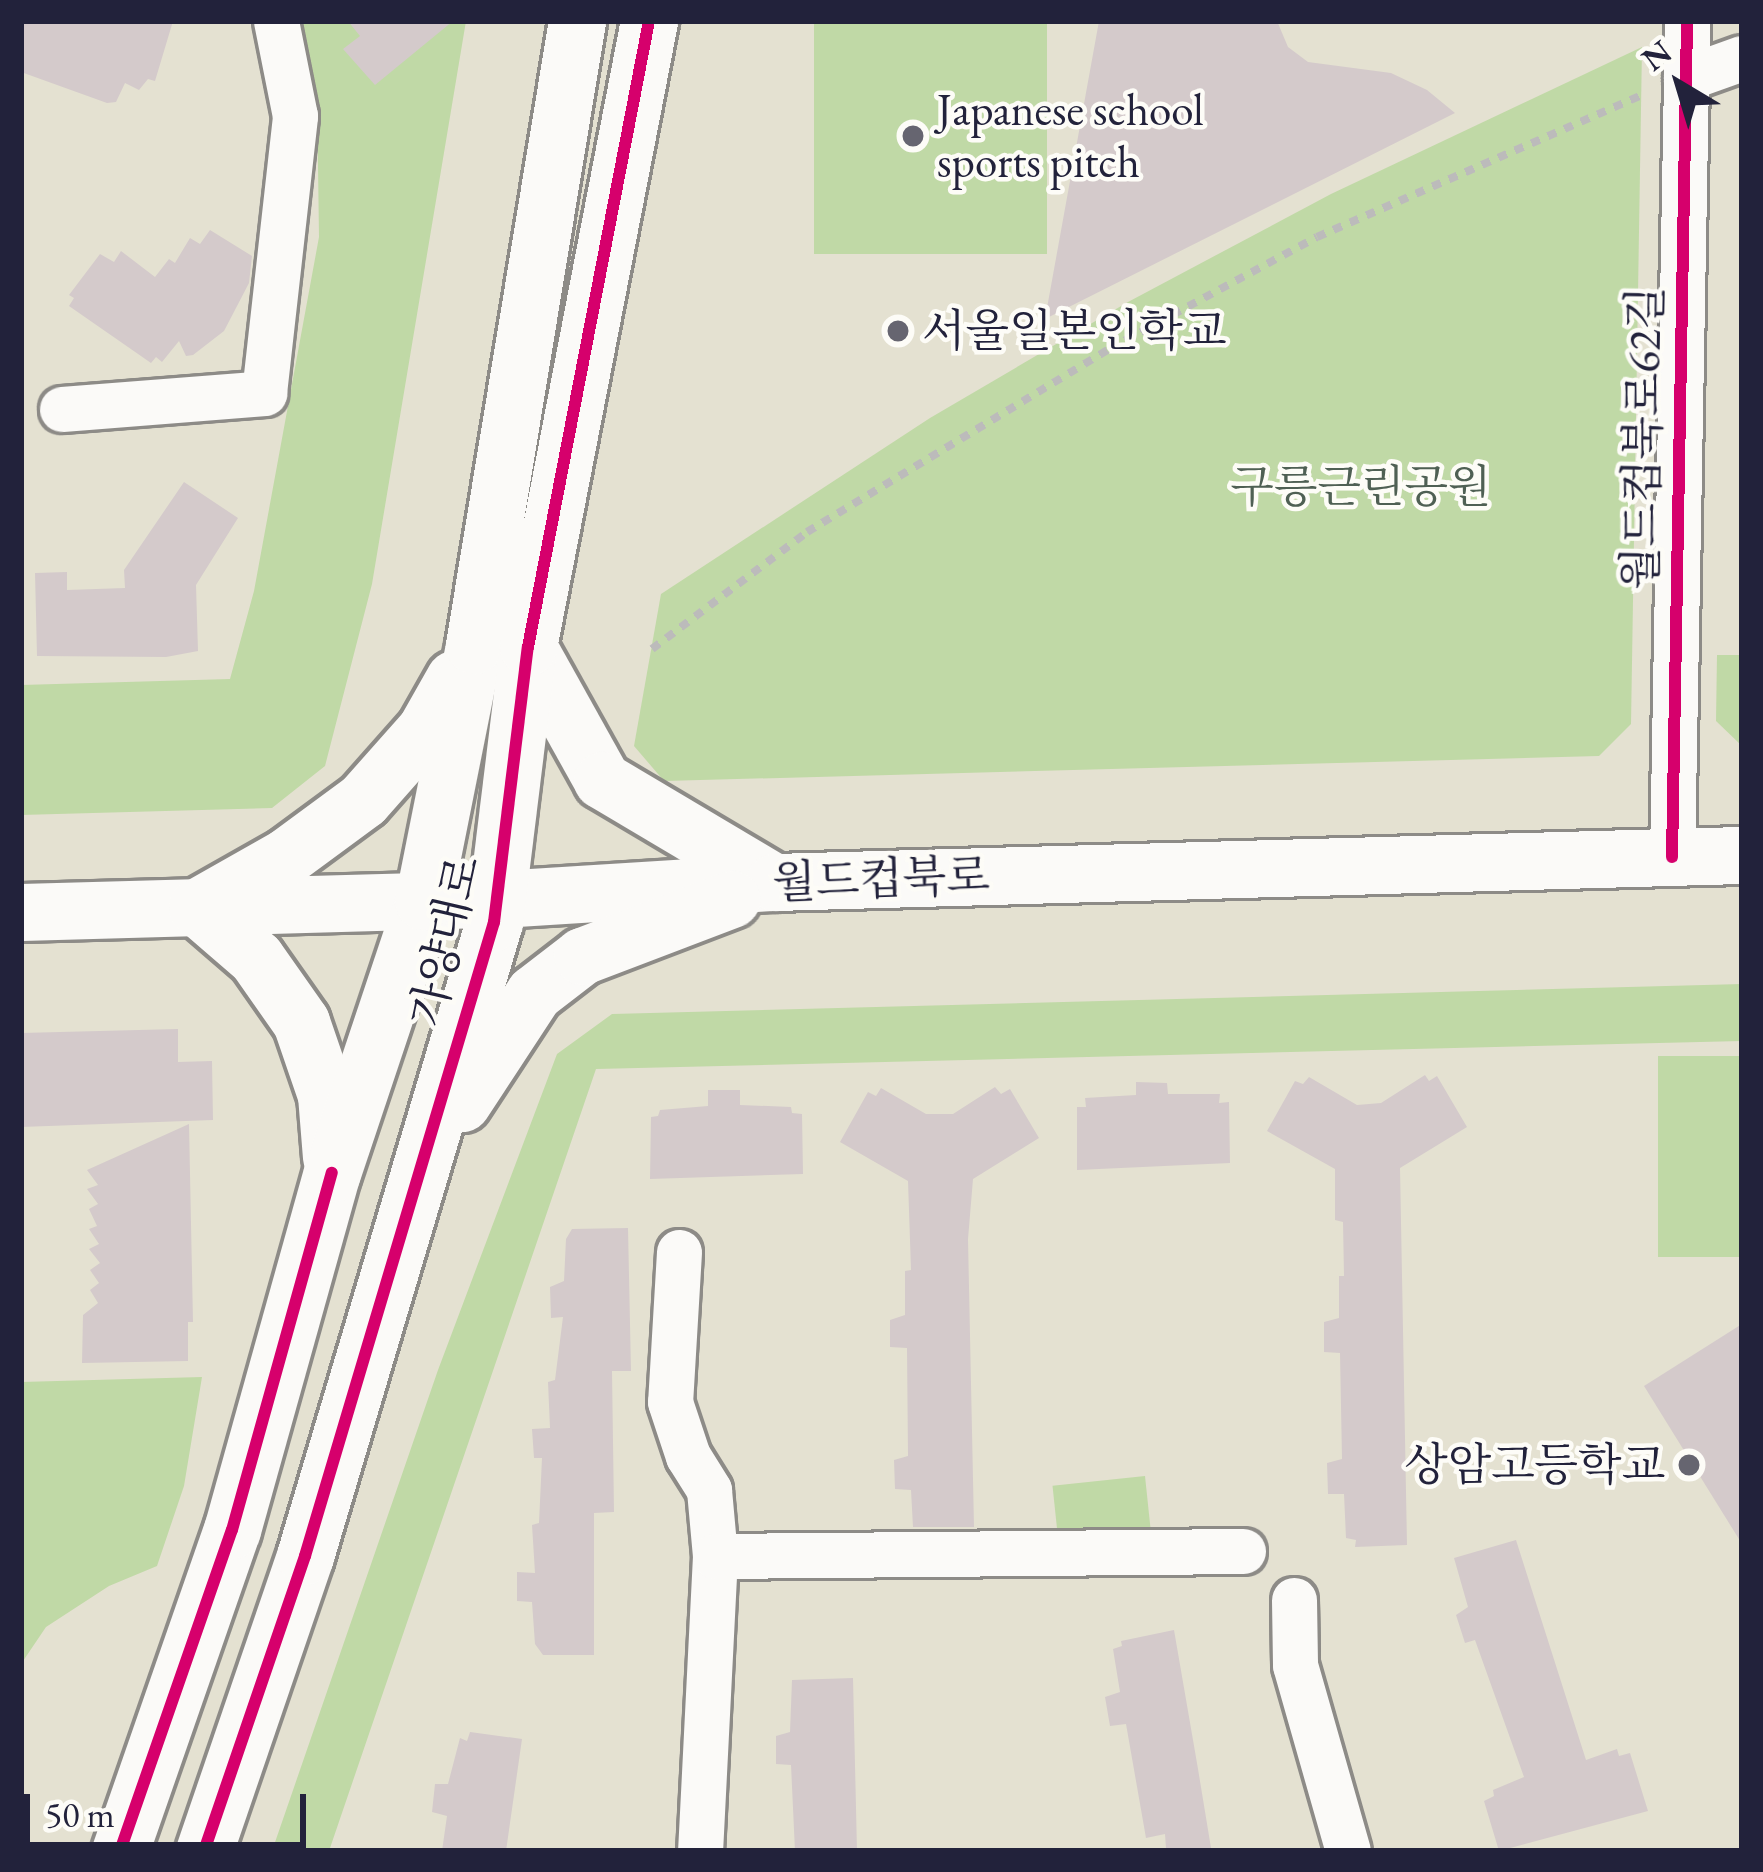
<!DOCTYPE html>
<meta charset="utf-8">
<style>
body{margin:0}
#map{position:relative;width:1763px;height:1872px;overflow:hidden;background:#e4e1d1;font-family:"EB Garamond","Noto Serif KR",serif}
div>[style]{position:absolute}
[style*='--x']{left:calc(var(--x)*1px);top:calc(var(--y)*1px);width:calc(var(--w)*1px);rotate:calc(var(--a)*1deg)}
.green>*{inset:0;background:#c0d9a6;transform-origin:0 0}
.building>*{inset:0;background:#d4cacb}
.path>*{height:8px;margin-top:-4px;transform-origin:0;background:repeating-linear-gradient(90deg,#bcbbbb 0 9px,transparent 0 18px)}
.roads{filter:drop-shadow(3px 0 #8d8b87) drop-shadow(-3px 0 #8d8b87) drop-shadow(0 3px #8d8b87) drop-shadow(0 -3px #8d8b87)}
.minor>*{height:45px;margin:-22.5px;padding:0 22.5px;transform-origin:22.5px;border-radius:22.5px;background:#fbfaf8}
.major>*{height:57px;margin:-28.5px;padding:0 28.5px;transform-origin:28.5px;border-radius:28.5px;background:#fbfaf8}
.cycleway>*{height:12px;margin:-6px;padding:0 6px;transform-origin:6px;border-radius:6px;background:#d6006c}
.dots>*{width:33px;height:33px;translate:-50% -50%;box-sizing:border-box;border:6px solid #fdfcf7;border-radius:50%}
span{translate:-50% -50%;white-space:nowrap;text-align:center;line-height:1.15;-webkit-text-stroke:9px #fdfcf7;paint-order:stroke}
.poi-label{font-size:45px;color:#22223b}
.left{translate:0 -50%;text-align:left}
.right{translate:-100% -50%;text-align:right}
.street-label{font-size:45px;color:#22223b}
.park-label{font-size:45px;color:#4f6054}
.frame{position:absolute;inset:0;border:24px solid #22223b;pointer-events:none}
.north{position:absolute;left:1619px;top:24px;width:120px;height:120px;-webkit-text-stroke:9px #fdfcf7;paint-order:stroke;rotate:322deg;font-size:33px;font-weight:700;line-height:48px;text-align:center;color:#22223b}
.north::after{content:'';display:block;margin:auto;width:42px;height:54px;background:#22223b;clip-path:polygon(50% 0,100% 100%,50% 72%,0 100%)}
.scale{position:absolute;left:24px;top:1794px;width:282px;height:54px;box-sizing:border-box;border:6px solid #22223b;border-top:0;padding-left:15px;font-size:36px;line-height:42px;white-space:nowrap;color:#22223b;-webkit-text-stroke:9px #fdfcf7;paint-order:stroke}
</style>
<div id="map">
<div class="green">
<i style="clip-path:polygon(297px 21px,466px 21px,372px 584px,325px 766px,272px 808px,21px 815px,21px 685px,230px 679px,254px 591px,319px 237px,317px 96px)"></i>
<i style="left:814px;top:21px;width:233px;height:233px"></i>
<i style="clip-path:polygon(1642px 47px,1631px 724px,1599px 756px,664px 781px,634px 746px,661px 594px,930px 418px,1128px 302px,1331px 194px)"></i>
<i style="clip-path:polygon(1717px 655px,1742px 655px,1742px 746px,1716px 721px)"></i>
<i style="clip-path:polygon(1742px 984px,1742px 1041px,596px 1069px,329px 1851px,272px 1851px,438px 1370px,557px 1054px,612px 1014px)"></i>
<i style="left:1742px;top:1056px;width:201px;height:84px;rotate:90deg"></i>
<i style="clip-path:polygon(202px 1377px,184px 1486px,157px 1566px,109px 1586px,46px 1627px,21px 1664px,21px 1382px)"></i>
<i style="left:1145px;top:1476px;width:59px;height:93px;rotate:84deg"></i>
</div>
<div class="building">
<i style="clip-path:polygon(21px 21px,173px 21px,155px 81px,148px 79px,139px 90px,125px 83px,116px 102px,107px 103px,21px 72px)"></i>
<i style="clip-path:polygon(348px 21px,453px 21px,375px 85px,343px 49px,360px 36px)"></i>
<i style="clip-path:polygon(1099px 21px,1277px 21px,1288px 47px,1308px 62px,1391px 73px,1427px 90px,1455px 113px,1045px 319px)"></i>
<i style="clip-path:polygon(210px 230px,252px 256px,249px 283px,224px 331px,193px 355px,186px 356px,179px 341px,162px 362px,156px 357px,151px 363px,69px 306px,74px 298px,69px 295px,100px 254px,114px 262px,121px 251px,155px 277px,169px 259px,175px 263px,190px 238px,200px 244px)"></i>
<i style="clip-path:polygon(184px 482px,238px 518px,196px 585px,198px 651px,166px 657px,37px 656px,35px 573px,67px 572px,67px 590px,125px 588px,124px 570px)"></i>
<i style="clip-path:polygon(178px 1029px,178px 1062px,212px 1061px,213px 1120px,21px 1127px,21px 1033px)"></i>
<i style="clip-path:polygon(1425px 1075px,1429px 1081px,1437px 1076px,1467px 1127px,1400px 1168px,1407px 1545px,1355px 1547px,1356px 1540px,1346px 1538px,1344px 1494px,1328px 1494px,1327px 1463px,1342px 1459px,1340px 1353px,1324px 1352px,1324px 1322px,1339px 1318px,1339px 1276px,1344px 1276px,1343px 1222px,1335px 1220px,1335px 1169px,1267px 1131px,1295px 1081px,1303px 1084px,1309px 1077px,1357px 1105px,1381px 1103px)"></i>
<i style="clip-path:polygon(1136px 1082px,1167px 1083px,1168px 1094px,1220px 1094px,1219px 1103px,1229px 1102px,1230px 1163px,1077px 1170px,1077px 1107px,1086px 1107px,1085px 1098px,1136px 1095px)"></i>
<i style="clip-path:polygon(995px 1087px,1001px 1094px,1010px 1089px,1039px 1138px,973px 1179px,968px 1239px,974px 1527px,913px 1527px,911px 1490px,895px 1489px,894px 1460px,908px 1456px,907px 1348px,890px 1347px,890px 1320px,905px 1315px,905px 1271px,911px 1270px,908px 1181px,840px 1142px,868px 1092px,876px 1096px,881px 1088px,926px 1114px,953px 1114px)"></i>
<i style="clip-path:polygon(708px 1090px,740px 1090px,740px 1105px,791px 1107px,792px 1113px,802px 1114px,803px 1174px,650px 1179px,651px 1117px,658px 1116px,660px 1110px,708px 1106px)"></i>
<i style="clip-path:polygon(189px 1124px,193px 1322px,188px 1322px,188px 1361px,82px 1363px,83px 1315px,98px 1303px,90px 1290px,99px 1283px,90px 1270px,100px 1263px,89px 1249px,99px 1244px,89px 1229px,97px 1226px,89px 1209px,98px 1204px,87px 1189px,98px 1185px,87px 1170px)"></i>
<i style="clip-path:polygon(628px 1228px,631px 1371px,612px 1371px,614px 1512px,594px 1513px,594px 1655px,543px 1655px,535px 1644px,532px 1602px,517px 1601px,517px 1572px,535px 1573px,532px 1525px,539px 1523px,542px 1458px,534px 1458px,532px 1429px,550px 1428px,548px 1382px,555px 1380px,563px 1317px,551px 1318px,550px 1287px,564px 1281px,566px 1239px,572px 1229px)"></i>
<i style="clip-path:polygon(1742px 1324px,1742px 1544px,1644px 1386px)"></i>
<i style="clip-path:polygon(1516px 1540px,1586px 1760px,1617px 1749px,1619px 1756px,1630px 1753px,1648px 1811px,1499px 1851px,1484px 1801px,1494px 1796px,1493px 1790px,1524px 1777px,1475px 1640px,1465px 1643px,1456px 1615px,1468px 1607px,1454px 1558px)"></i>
<i style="clip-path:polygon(1174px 1630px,1198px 1769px,1211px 1848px,1166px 1848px,1165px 1834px,1146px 1838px,1126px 1724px,1110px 1726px,1105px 1697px,1120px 1692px,1113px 1649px,1122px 1646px,1121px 1641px)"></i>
<i style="clip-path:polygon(853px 1678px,857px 1851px,795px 1851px,791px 1765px,776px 1764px,776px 1736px,790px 1732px,792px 1680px)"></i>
<i style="clip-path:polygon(470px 1732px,522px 1739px,506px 1851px,442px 1851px,447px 1816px,432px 1812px,435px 1784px,448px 1784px,460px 1738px,467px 1741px)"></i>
</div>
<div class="path">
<i style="--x:652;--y:649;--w:194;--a:-37"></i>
<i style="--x:807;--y:532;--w:353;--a:-31.2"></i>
<i style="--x:1109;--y:349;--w:236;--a:-28.3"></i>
<i style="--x:1317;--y:237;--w:358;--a:-23.6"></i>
</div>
<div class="roads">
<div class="minor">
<i style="--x:1686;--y:78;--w:59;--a:-19.7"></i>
<i style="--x:62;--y:409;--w:203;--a:-4.5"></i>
<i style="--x:264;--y:393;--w:279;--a:-83.6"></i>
<i style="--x:295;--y:116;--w:97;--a:-101.3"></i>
<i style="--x:1672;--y:857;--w:836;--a:-88.97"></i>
<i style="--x:679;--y:1252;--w:150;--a:93.4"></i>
<i style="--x:670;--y:1402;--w:57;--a:71.6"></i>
<i style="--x:688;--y:1456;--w:40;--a:58"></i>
<i style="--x:709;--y:1490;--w:66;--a:84.8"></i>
<i style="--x:715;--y:1556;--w:295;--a:92.9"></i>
<i style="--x:715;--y:1556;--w:528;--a:-0.54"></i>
<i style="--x:1294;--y:1600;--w:65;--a:89.1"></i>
<i style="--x:1295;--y:1665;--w:193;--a:74.1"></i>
</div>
<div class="major">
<i style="--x:528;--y:647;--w:152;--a:60.9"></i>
<i style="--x:602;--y:780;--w:200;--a:30.7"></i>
<i style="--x:21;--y:912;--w:479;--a:-1.6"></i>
<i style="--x:500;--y:899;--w:275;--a:-3.6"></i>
<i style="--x:774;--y:882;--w:968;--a:-1.6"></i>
<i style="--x:462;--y:1103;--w:131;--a:-56.8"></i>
<i style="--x:534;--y:993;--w:61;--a:-37.6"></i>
<i style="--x:582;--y:956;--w:160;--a:-20.9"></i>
<i style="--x:331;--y:1157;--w:62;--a:-94.6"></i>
<i style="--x:326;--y:1095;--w:77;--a:-108.9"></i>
<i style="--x:301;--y:1022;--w:78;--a:-125.1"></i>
<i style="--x:256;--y:958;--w:78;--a:-139.2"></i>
<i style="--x:197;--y:907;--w:103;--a:-29.5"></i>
<i style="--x:287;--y:856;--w:94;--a:-36.4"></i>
<i style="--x:363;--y:800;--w:94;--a:-48.5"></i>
<i style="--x:425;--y:730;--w:59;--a:-60.4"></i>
<i style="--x:120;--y:1851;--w:340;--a:-70.8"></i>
<i style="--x:232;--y:1530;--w:371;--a:-74.4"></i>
<i style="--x:332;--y:1173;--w:287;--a:-71.5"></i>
<i style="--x:423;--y:901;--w:261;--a:-78.7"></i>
<i style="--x:474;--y:645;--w:632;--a:-80.63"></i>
<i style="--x:204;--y:1851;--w:312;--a:-71.1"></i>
<i style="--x:305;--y:1556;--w:662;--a:-73.4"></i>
<i style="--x:494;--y:922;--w:277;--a:-83"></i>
<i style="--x:528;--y:647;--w:638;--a:-79.06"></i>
</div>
</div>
<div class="cycleway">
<i style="--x:1672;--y:857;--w:836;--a:-88.97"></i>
<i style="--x:120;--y:1851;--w:340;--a:-70.8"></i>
<i style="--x:232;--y:1530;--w:371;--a:-74.4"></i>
<i style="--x:204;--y:1851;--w:312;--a:-71.1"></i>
<i style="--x:305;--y:1556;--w:662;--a:-73.4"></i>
<i style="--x:494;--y:922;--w:277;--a:-83"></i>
<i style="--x:528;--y:647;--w:638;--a:-79.06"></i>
</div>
<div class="dots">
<i style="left:913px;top:136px;background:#666570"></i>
<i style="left:898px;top:331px;background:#666570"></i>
<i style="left:1689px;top:1465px;background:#666570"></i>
</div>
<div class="poi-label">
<span class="left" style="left:937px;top:136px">Japanese school<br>sports pitch</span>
<span class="left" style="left:922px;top:331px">서울일본인학교</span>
<span class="right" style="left:1665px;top:1465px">상암고등학교</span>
</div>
<div class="street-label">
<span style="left:1643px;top:438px;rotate:-89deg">월드컵북로62길</span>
<span style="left:881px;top:879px;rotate:-2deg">월드컵북로</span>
<span style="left:445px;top:941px;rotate:-77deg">가양대로</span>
</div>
<div class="park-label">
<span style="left:1361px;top:487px">구릉근린공원</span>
</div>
<div class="frame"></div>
<div class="north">N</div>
<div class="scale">50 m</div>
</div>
